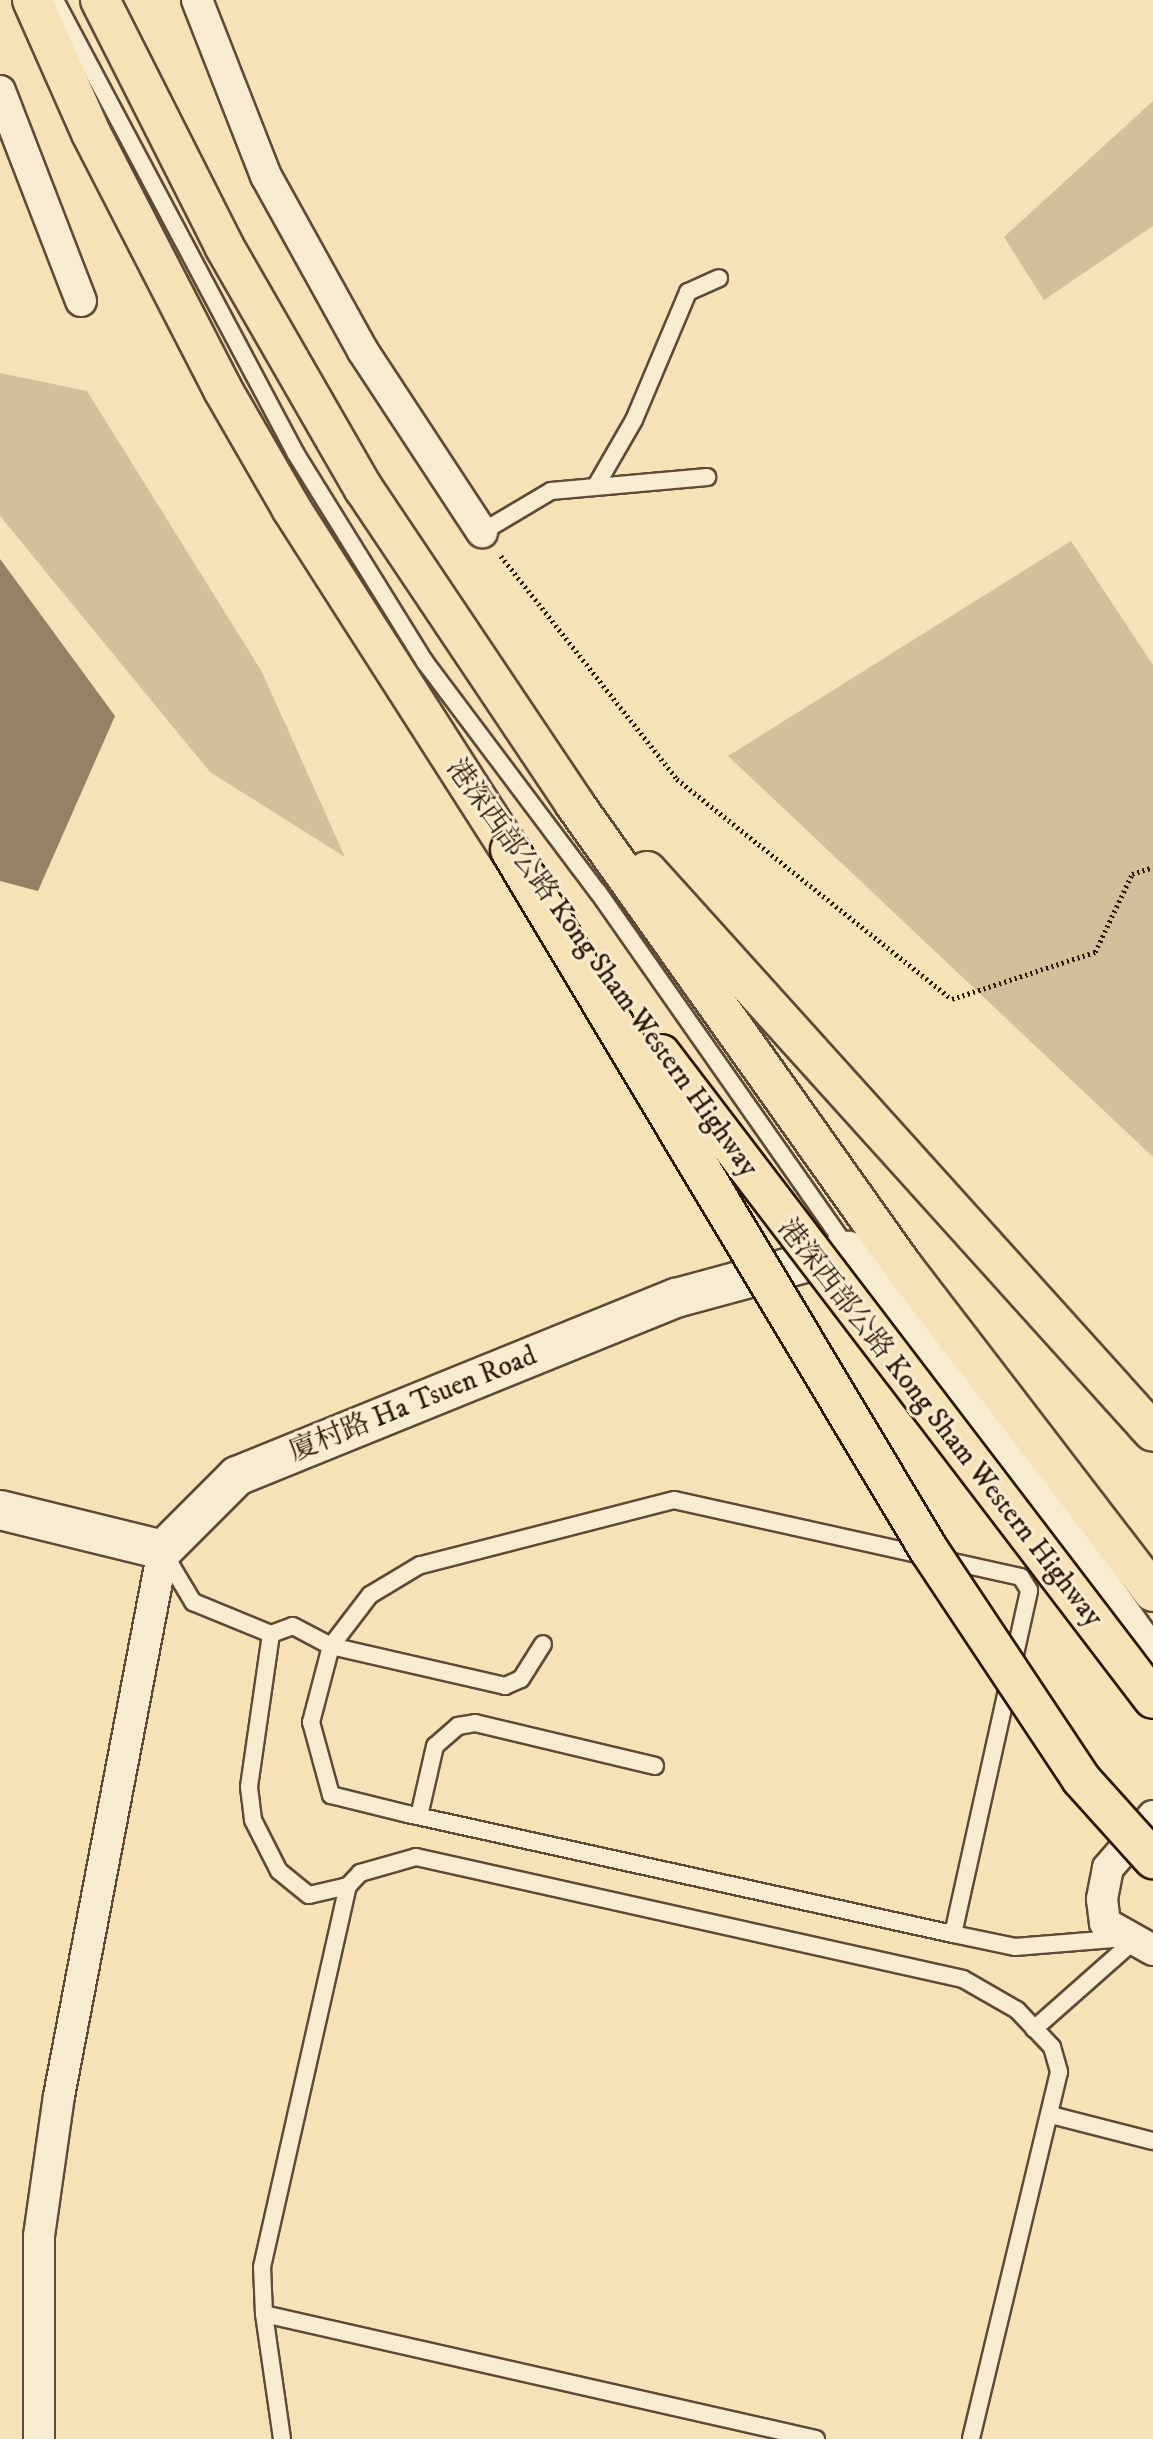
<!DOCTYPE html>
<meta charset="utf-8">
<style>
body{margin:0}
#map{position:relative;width:1153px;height:2439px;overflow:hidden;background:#f5e2b7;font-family:"IM FELL DW Pica","Noto Serif SC",serif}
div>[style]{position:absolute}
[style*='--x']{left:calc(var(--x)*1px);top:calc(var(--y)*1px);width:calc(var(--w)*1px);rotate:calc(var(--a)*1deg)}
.green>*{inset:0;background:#d3c09a}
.building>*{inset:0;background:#958164}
.path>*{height:4.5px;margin-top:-2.25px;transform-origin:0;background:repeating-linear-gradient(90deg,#2c180b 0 2px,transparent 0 5.5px)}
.roads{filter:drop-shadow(2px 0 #5e4a36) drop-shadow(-2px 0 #5e4a36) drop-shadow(0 2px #5e4a36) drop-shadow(0 -2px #5e4a36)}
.service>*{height:16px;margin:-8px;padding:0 8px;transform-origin:8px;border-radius:8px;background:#f8ecd0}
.minor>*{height:30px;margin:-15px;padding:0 15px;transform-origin:15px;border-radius:15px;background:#f8ecd0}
.tertiary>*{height:38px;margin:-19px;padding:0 19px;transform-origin:19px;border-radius:19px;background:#f8ecd0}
.motorway>*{height:38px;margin:-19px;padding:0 19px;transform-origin:19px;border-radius:19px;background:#f5e2b7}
.bridges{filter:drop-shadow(2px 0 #2c180b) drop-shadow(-2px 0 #2c180b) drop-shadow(0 2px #2c180b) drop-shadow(0 -2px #2c180b)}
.motorway-bridge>*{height:38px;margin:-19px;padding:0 19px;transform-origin:19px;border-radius:19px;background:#f5e2b7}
span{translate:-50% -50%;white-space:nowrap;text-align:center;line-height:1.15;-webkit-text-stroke:6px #f8ecd0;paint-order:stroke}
.street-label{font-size:28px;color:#2c180b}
</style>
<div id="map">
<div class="green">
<i style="clip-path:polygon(1153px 101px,1153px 226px,1044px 300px,1004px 237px)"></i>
<i style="clip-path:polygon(0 373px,87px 391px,262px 672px,345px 857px,210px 772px,0 516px)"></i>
<i style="clip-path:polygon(1071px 541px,1153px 665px,1153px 1157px,728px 756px)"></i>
</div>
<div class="building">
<i style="clip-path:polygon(0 559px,115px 716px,38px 891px,0 881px)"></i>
</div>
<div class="path">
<i style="--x:501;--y:556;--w:284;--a:51.7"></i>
<i style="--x:677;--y:779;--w:352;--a:38.7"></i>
<i style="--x:952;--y:999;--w:151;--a:-18.2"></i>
<i style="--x:1095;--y:952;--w:86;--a:-64.6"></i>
<i style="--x:1132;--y:874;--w:22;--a:-18"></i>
</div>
<div class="roads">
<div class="service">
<i style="--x:55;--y:0;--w:514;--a:62.04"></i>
<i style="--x:296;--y:454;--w:245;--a:58.2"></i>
<i style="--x:425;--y:662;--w:288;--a:53.1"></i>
<i style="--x:598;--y:892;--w:438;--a:55"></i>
<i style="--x:597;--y:484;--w:74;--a:-60"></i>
<i style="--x:634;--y:420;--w:139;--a:-67.1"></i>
<i style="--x:688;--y:292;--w:34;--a:-24"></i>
<i style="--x:482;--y:532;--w:80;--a:-30.7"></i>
<i style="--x:551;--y:491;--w:157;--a:-5.1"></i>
<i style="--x:165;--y:1555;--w:55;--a:59.2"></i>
<i style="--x:193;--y:1602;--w:84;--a:22.3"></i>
<i style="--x:271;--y:1634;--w:23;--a:-20"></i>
<i style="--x:293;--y:1626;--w:43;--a:27.8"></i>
<i style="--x:331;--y:1646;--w:179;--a:12.9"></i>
<i style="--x:505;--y:1686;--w:17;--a:-24"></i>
<i style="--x:521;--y:1679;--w:41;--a:-57.8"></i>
<i style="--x:271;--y:1634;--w:155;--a:98.2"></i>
<i style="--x:249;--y:1787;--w:33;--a:83"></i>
<i style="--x:253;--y:1820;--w:57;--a:63"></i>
<i style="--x:279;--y:1871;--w:38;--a:39"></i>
<i style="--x:309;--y:1895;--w:40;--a:-13"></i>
<i style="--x:419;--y:1816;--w:72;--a:-77.1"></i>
<i style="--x:435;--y:1746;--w:30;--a:-41"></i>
<i style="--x:458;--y:1726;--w:17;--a:-10"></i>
<i style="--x:475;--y:1723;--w:185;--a:13.4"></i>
<i style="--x:953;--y:1934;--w:352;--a:-77.5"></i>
<i style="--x:1029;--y:1590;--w:15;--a:-122"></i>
<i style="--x:1021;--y:1577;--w:355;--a:-167.5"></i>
<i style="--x:674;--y:1500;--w:262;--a:165.6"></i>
<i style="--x:420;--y:1565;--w:58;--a:149"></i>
<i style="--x:370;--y:1595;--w:64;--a:127.4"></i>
<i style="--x:331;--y:1646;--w:79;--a:104.7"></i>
<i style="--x:311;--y:1722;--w:76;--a:74.7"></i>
<i style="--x:331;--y:1795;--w:79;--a:13.9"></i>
<i style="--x:408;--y:1814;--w:558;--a:12.42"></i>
<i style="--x:953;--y:1934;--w:63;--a:11.8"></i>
<i style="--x:1015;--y:1947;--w:111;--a:-4.6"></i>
<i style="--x:1034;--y:2029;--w:139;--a:-41.5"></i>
<i style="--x:1051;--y:2115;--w:105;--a:14.3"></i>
<i style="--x:264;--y:2314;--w:126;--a:81.8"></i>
<i style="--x:816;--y:2439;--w:566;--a:-167.24"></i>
<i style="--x:264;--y:2314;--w:47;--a:-92.4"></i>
<i style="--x:262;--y:2267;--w:391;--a:-77.3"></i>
<i style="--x:348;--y:1886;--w:18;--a:-47"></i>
<i style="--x:360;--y:1873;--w:58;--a:-15.9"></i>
<i style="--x:416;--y:1857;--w:560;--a:12.57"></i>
<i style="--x:963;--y:1979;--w:62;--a:29.9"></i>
<i style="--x:1017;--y:2010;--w:51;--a:46.6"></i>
<i style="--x:1052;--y:2047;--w:26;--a:74"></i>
<i style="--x:1059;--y:2072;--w:377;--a:103.5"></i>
</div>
<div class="minor">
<i style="--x:197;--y:0;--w:189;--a:68.6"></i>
<i style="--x:266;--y:176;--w:200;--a:61"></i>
<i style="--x:363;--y:351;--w:217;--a:56.7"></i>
<i style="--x:0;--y:91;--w:225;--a:68.9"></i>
<i style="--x:1153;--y:1816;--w:69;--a:130.9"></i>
<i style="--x:1108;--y:1868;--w:32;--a:101"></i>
<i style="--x:1102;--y:1899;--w:24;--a:83"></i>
<i style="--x:1105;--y:1923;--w:55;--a:29.4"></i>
<i style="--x:39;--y:2439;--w:203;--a:-90"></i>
<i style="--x:39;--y:2236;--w:141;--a:-81.9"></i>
<i style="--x:59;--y:2096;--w:556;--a:-79.22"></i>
</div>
<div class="tertiary">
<i style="--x:0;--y:1510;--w:168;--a:13.8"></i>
<i style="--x:163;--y:1550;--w:105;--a:-45"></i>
<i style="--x:237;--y:1476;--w:474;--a:-22.1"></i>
<i style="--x:676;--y:1298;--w:179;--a:-15.2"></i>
<i style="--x:849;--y:1251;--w:246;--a:51.9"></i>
<i style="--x:1001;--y:1445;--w:262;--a:54.6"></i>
</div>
<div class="motorway">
<i style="--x:32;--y:0;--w:145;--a:66.1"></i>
<i style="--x:91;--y:133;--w:289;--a:62.8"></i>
<i style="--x:223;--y:390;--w:136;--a:60"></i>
<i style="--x:291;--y:508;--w:406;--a:57.4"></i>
<i style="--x:100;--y:0;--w:275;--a:63.2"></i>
<i style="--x:224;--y:246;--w:280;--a:60.1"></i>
<i style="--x:364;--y:489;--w:378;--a:56.2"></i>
<i style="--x:574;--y:803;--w:567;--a:54.63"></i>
<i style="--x:902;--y:1265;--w:412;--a:52.5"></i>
<i style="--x:647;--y:871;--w:755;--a:47.95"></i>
</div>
</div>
<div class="bridges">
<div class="motorway-bridge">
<i style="--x:510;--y:850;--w:816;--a:59.1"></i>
<i style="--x:929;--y:1550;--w:275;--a:56.4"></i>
<i style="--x:1081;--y:1779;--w:108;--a:48"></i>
<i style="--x:661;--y:1054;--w:811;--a:52.66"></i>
</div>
</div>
<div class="street-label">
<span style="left:602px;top:968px;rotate:54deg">港深西部公路 Kong Sham Western Highway</span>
<span style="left:413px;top:1404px;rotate:-22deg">廈村路 Ha Tsuen Road</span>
<span style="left:940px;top:1423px;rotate:52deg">港深西部公路 Kong Sham Western Highway</span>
</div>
</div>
